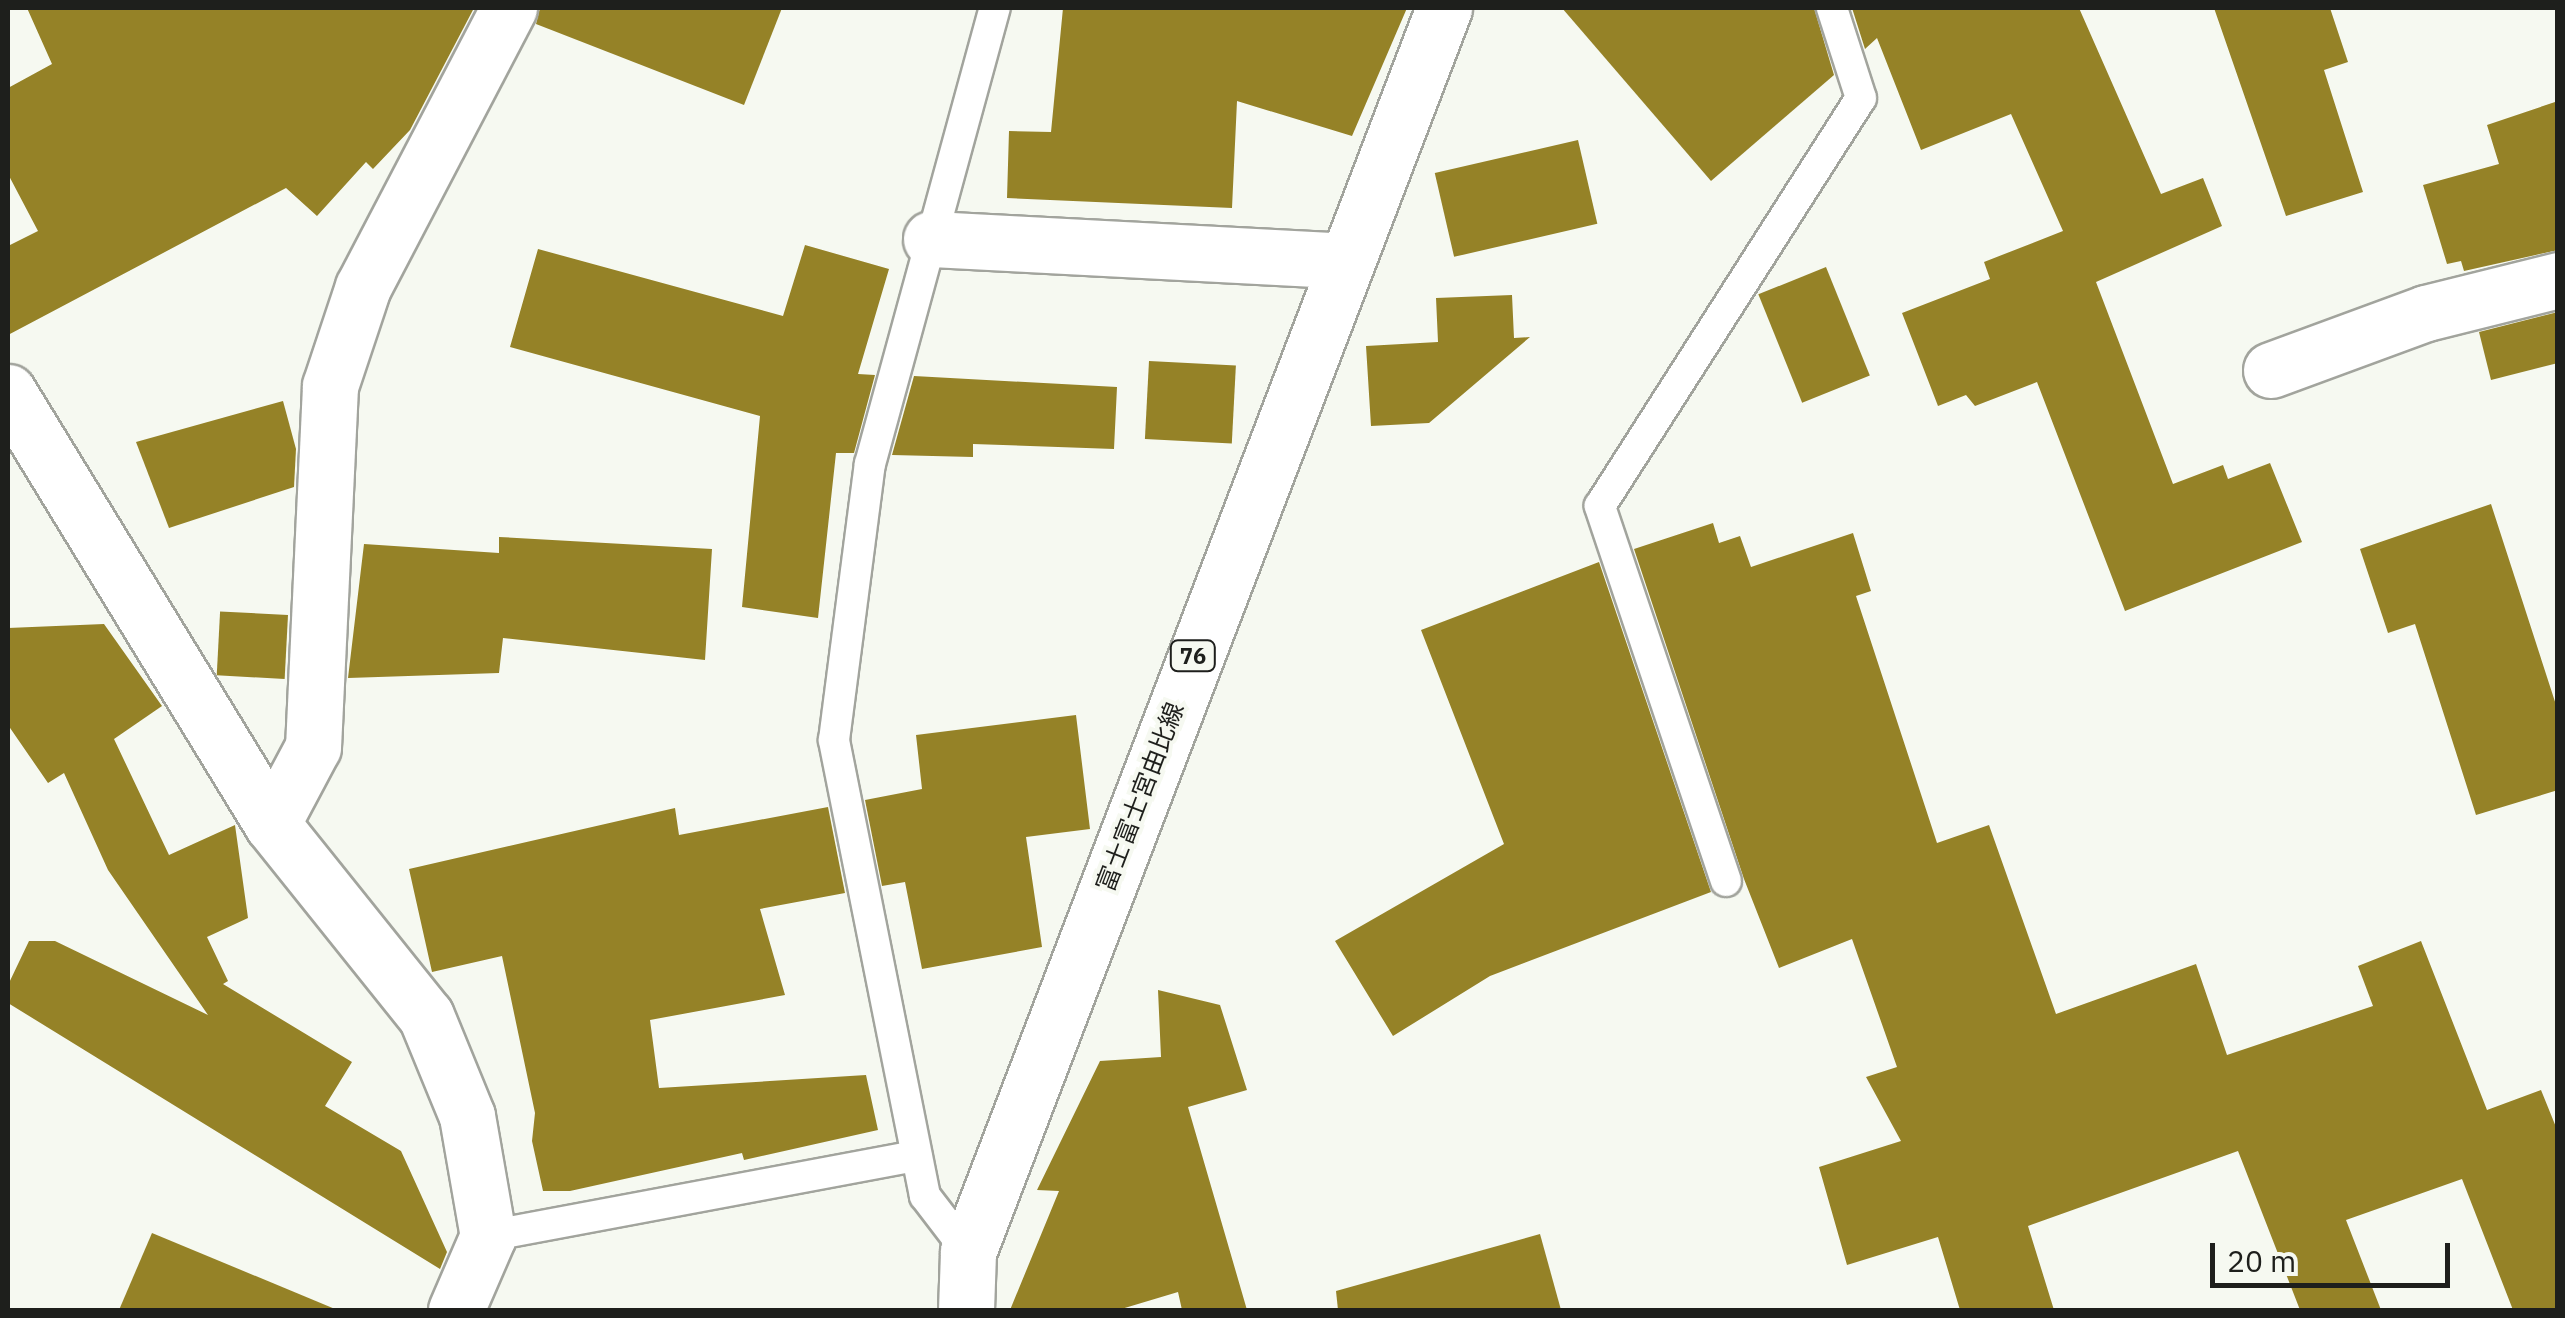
<!DOCTYPE html>
<meta charset="utf-8">
<style>
body{margin:0}
#map{position:relative;width:2565px;height:1318px;overflow:hidden;background:#f6f9f1;font-family:"IBM Plex Sans","Noto Sans JP",sans-serif}
div>[style]{position:absolute}
[style*='--x']{left:calc(var(--x)*1px);top:calc(var(--y)*1px);width:calc(var(--w)*1px);rotate:calc(var(--a)*1deg)}
.building>*{inset:0;background:#958227;transform-origin:0 0}
.roads{filter:drop-shadow(2px 0 #a2a49d) drop-shadow(-2px 0 #a2a49d) drop-shadow(0 2px #a2a49d) drop-shadow(0 -2px #a2a49d)}
.lane>*{height:30px;margin:-15px;padding:0 15px;transform-origin:15px;border-radius:15px;background:#fff}
.street>*{height:55px;margin:-27.5px;padding:0 27.5px;transform-origin:27.5px;border-radius:27.5px;background:#fff}
.primary>*{height:55px;margin:-27.5px;padding:0 27.5px;transform-origin:27.5px;border-radius:27.5px;background:#fff}
span{translate:-50% -50%;white-space:nowrap;text-align:center;line-height:1.15;-webkit-text-stroke:8px #f6f9f1;paint-order:stroke}
.shield-label span{padding:2px 8px;background:#f6f9f1;border:2px solid;border-radius:8px;-webkit-text-stroke-width:0}
.shield-label{font-size:22px;color:#1e1f1c;font-weight:700}
.street-label{font-size:25px;color:#1e1f1c}
.frame{position:absolute;inset:0;border:10px solid #1e1f1c;pointer-events:none}
.scale{position:absolute;left:2210px;top:1243px;width:240px;height:45px;box-sizing:border-box;border:5px solid #1e1f1c;border-top:0;padding-left:12px;font-size:30px;line-height:35px;white-space:nowrap;color:#1e1f1c;-webkit-text-stroke:8px #f6f9f1;paint-order:stroke}
</style>
<div id="map">
<div class="building">
<i style="clip-path:polygon(27px 8px,474px 8px,410px 130px,373px 169px,366px 162px,317px 216px,286px 188px,8px 335px,8px 246px,38px 231px,8px 174px,8px 88px,52px 64px)"></i>
<i style="clip-path:polygon(540px 8px,782px 8px,744px 105px,536px 24px)"></i>
<i style="clip-path:polygon(1063px 8px,1407px 8px,1352px 136px,1237px 101px,1232px 208px,1007px 198px,1009px 131px,1051px 132px)"></i>
<i style="clip-path:polygon(1562px 8px,1814px 8px,1834px 75px,1711px 181px)"></i>
<i style="clip-path:polygon(1852px 8px,2079px 8px,2161px 194px,2203px 178px,2222px 226px,2096px 282px,2173px 484px,2223px 465px,2228px 479px,2270px 463px,2302px 542px,2125px 611px,2037px 382px,1975px 406px,1966px 395px,1938px 406px,1902px 313px,1990px 279px,1984px 262px,2063px 231px,2011px 114px,1921px 150px,1877px 38px,1865px 49px)"></i>
<i style="clip-path:polygon(2214px 8px,2330px 8px,2348px 62px,2324px 70px,2363px 192px,2286px 216px)"></i>
<i style="clip-path:polygon(2558px 101px,2558px 250px,2464px 271px,2461px 261px,2447px 264px,2423px 185px,2499px 164px,2487px 125px)"></i>
<i style="left:1578px;top:140px;width:86px;height:147px;rotate:77deg"></i>
<i style="clip-path:polygon(805px 245px,889px 269px,858px 374px,875px 375px,854px 453px,836px 453px,818px 618px,742px 607px,760px 416px,510px 347px,538px 249px,783px 316px)"></i>
<i style="left:1826px;top:267px;width:117px;height:73px;rotate:68deg"></i>
<i style="clip-path:polygon(1512px 295px,1514px 338px,1530px 337px,1429px 423px,1371px 426px,1366px 346px,1438px 342px,1436px 298px)"></i>
<i style="clip-path:polygon(2558px 312px,2558px 363px,2491px 380px,2479px 332px)"></i>
<i style="left:1149px;top:361px;width:87px;height:78px;rotate:3deg"></i>
<i style="clip-path:polygon(914px 376px,1117px 387px,1114px 449px,973px 444px,973px 457px,892px 455px)"></i>
<i style="clip-path:polygon(283px 401px,296px 449px,294px 487px,169px 528px,136px 442px)"></i>
<i style="clip-path:polygon(2491px 504px,2558px 711px,2558px 790px,2476px 815px,2415px 624px,2388px 633px,2360px 549px)"></i>
<i style="clip-path:polygon(1713px 523px,1719px 543px,1740px 536px,1751px 567px,1853px 533px,1871px 591px,1856px 596px,1937px 843px,1989px 825px,2056px 1014px,2196px 964px,2227px 1055px,2373px 1006px,2358px 966px,2421px 941px,2487px 1110px,2541px 1090px,2558px 1132px,2558px 1310px,2513px 1310px,2462px 1179px,2346px 1220px,2381px 1310px,2300px 1310px,2238px 1151px,2028px 1226px,2054px 1310px,1960px 1310px,1938px 1237px,1847px 1265px,1819px 1167px,1901px 1141px,1866px 1077px,1897px 1067px,1852px 939px,1779px 968px,1744px 879px,1634px 549px)"></i>
<i style="clip-path:polygon(499px 537px,712px 549px,705px 660px,503px 638px,499px 673px,348px 678px,364px 544px,499px 553px)"></i>
<i style="clip-path:polygon(1599px 562px,1711px 892px,1490px 976px,1393px 1036px,1335px 941px,1504px 844px,1421px 630px)"></i>
<i style="left:288px;top:615px;width:64px;height:68px;rotate:93deg"></i>
<i style="clip-path:polygon(104px 624px,162px 706px,114px 739px,169px 855px,235px 825px,248px 918px,207px 937px,228px 981px,223px 984px,352px 1062px,325px 1106px,401px 1151px,447px 1252px,440px 1269px,8px 1003px,8px 985px,29px 941px,55px 941px,208px 1015px,108px 870px,64px 773px,48px 783px,8px 725px,8px 628px)"></i>
<i style="clip-path:polygon(1076px 715px,1090px 829px,1026px 837px,1042px 947px,922px 969px,905px 882px,882px 886px,865px 800px,922px 789px,916px 735px)"></i>
<i style="clip-path:polygon(828px 807px,845px 893px,760px 909px,785px 995px,650px 1020px,659px 1088px,866px 1075px,878px 1130px,744px 1160px,742px 1153px,570px 1191px,543px 1191px,532px 1141px,535px 1113px,502px 956px,432px 972px,409px 869px,675px 808px,679px 835px)"></i>
<i style="clip-path:polygon(1158px 990px,1220px 1005px,1247px 1090px,1188px 1107px,1247px 1310px,1182px 1310px,1178px 1292px,1118px 1310px,1010px 1310px,1059px 1191px,1037px 1190px,1100px 1061px,1161px 1057px)"></i>
<i style="clip-path:polygon(152px 1233px,335px 1309px,335px 1310px,119px 1310px)"></i>
<i style="clip-path:polygon(1540px 1234px,1561px 1310px,1338px 1310px,1336px 1291px)"></i>
</div>
<div class="roads">
<div class="lane">
<i style="--x:1726;--y:881;--w:396;--a:-108.6"></i>
<i style="--x:1600;--y:506;--w:484;--a:-57.4"></i>
<i style="--x:1861;--y:98;--w:95;--a:-107.9"></i>
<i style="--x:488;--y:1236;--w:436;--a:-10.6"></i>
<i style="--x:968;--y:1252;--w:71;--a:-127.5"></i>
<i style="--x:925;--y:1196;--w:465;--a:-101.3"></i>
<i style="--x:834;--y:740;--w:278;--a:-82.6"></i>
<i style="--x:870;--y:464;--w:473;--a:-74.7"></i>
</div>
<div class="street">
<i style="--x:931;--y:239;--w:415;--a:3"></i>
<i style="--x:2271;--y:370;--w:165;--a:-20.2"></i>
<i style="--x:2426;--y:313;--w:136;--a:-14"></i>
<i style="--x:8;--y:392;--w:506;--a:58.57"></i>
<i style="--x:272;--y:824;--w:246;--a:51.3"></i>
<i style="--x:426;--y:1016;--w:108;--a:67.7"></i>
<i style="--x:467;--y:1116;--w:122;--a:80.1"></i>
<i style="--x:488;--y:1236;--w:81;--a:113.4"></i>
<i style="--x:272;--y:824;--w:87;--a:-62"></i>
<i style="--x:313;--y:747;--w:361;--a:-87.3"></i>
<i style="--x:330;--y:386;--w:104;--a:-71.6"></i>
<i style="--x:363;--y:287;--w:315;--a:-62.4"></i>
</div>
<div class="primary">
<i style="--x:966;--y:1310;--w:58;--a:-88"></i>
<i style="--x:968;--y:1252;--w:1332;--a:-69.06"></i>
</div>
</div>
<div class="shield-label">
<span style="left:1193px;top:656px">76</span>
</div>
<div class="street-label">
<span style="left:1140px;top:797px;rotate:-69deg">富士富士宮由比線</span>
</div>
<div class="frame"></div>
<div class="scale">20 m</div>
</div>
